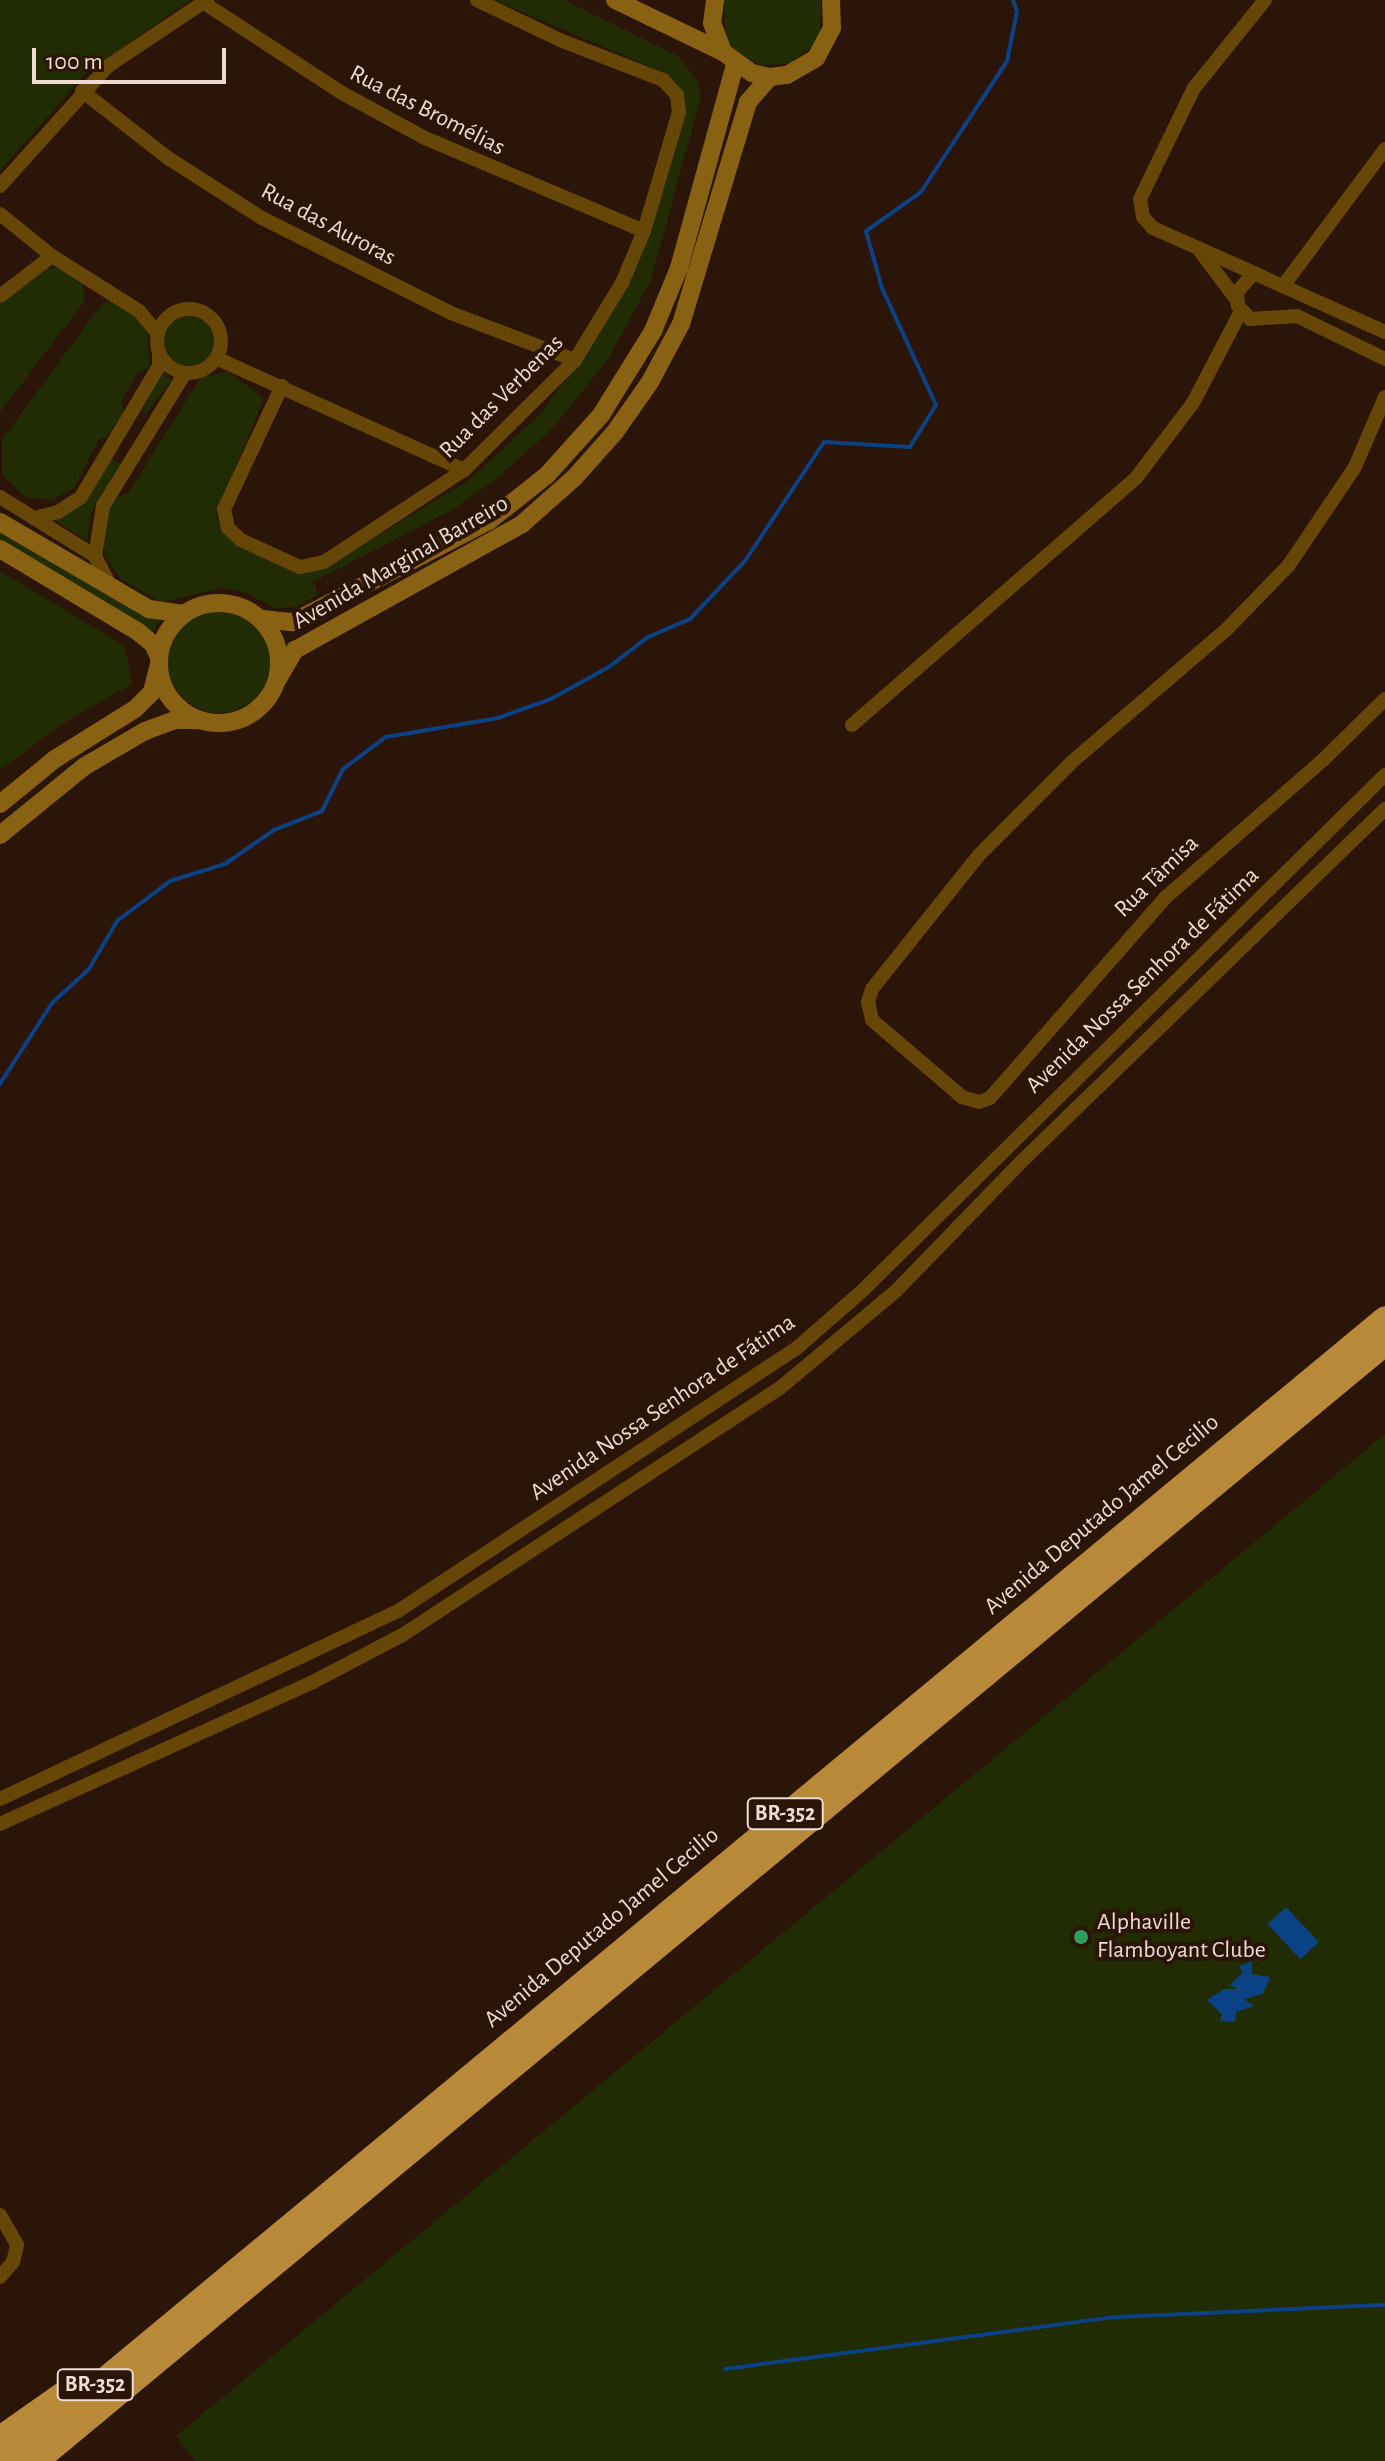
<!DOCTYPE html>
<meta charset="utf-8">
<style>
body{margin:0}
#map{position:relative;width:1385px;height:2461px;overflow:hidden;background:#2b1509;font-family:"Alegreya Sans",sans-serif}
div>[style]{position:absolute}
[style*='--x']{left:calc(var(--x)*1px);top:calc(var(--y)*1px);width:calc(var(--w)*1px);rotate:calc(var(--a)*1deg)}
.green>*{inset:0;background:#222c03}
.round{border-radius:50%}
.water>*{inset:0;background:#0b4185;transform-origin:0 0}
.stream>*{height:4px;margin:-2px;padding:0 2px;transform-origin:2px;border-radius:2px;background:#0b4185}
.street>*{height:14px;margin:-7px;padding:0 7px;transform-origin:7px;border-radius:7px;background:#664707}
.street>.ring{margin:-7px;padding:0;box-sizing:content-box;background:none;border:14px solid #664707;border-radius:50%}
.secondary>*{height:18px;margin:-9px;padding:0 9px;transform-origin:9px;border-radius:9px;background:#896113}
.secondary>.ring{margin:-9px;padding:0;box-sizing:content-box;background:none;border:18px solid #896113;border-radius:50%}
.highway>*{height:24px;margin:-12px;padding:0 12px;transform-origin:12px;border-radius:12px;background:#b88938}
.dots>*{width:22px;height:22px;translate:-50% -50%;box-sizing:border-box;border:4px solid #2b1509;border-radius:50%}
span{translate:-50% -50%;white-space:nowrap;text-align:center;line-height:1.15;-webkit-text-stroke:8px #2b1509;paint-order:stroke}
.shield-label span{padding:2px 6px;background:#2b1509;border:2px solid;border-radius:6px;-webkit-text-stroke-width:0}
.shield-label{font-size:22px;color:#ebdbd3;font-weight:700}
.street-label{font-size:24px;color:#ebdbd3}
.poi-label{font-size:24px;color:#ebdbd3}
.left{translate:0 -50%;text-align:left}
.scale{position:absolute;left:32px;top:48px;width:194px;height:36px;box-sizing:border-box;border:4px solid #ebdbd3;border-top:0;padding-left:10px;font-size:24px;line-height:28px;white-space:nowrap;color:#ebdbd3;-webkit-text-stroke:6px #2b1509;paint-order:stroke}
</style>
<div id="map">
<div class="green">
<i style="clip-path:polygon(0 0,190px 0,84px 75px,0 171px)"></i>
<i style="clip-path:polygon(494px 0,564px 0,678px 56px,697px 80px,701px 96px,651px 280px,608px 359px,554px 427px,494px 481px,450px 511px,313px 582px,318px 594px,297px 607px,275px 608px,247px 593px,223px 588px,161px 602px,121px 579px,105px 556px,102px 527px,114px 499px,129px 492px,201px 377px,228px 372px,264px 398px,216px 516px,230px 540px,293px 571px,326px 567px,469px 480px,540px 414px,599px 335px,631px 276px,684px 95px,667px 74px)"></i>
<i style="clip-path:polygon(724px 0,821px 0,820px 32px,813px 46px,789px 64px,759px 65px,733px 49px,725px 36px)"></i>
<i style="clip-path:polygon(59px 268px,83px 285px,85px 301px,0 412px,0 304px,45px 269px)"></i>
<i style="clip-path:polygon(110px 301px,140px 318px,147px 331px,150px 367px,137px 374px,121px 401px,124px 411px,107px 437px,99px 439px,74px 488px,51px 500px,26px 497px,2px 474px,2px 440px,101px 305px)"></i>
<i class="round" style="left:164px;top:316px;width:50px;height:50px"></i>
<i style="clip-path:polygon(163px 373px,172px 379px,146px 414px,142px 410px)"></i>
<i style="clip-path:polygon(111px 459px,120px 464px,91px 513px,87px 540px,52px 519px)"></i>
<i style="clip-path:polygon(0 526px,161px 618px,152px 633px,0 540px)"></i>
<i style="clip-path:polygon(0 571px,125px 646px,132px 684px,65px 722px,0 770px)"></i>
<i class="round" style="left:168px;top:611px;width:102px;height:102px"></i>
<i style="clip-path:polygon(1385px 1434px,1385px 2461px,196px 2461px,176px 2436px)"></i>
</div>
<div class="water">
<i style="left:1286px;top:1907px;width:48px;height:25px;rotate:47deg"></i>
<i style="clip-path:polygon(1252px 1961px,1252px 1974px,1270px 1977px,1263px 1994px,1244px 1999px,1254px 2006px,1236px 2012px,1235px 2022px,1220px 2021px,1222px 2014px,1207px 2000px,1224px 1989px,1237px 1989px,1230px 1985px,1242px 1973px,1240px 1966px)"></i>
</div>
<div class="stream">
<i style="--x:0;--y:1084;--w:96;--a:-57.3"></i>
<i style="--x:52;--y:1003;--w:50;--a:-42.6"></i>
<i style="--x:89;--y:969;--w:56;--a:-59.7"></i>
<i style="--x:117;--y:921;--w:66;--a:-37"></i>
<i style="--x:170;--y:881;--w:58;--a:-17.2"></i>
<i style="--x:225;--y:864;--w:60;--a:-34.8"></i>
<i style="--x:274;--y:830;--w:52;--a:-21.6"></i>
<i style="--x:322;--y:811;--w:47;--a:-63.4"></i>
<i style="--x:343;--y:769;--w:54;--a:-36.7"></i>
<i style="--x:386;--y:737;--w:114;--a:-9.6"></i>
<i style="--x:498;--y:718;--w:56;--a:-19.7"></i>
<i style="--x:551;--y:699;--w:66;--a:-28.9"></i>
<i style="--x:609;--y:667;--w:49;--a:-37.6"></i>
<i style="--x:648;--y:637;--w:46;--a:-23.2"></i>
<i style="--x:690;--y:619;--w:80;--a:-46.5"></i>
<i style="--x:745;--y:561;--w:143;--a:-56.4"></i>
<i style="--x:824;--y:442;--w:86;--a:3.3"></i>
<i style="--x:910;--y:447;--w:49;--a:-58.2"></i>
<i style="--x:936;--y:405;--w:129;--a:-114.8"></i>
<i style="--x:882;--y:288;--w:59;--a:-105.7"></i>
<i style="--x:866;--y:231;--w:67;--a:-35.3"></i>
<i style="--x:921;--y:192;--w:157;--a:-56.7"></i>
<i style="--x:1007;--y:61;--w:50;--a:-78.5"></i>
<i style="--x:1017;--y:12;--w:13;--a:-108"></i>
<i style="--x:725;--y:2369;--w:394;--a:-7.6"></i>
<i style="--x:1116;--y:2317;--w:269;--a:-2.6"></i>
</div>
<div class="street">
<i style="--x:204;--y:3;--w:165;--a:33.1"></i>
<i style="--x:342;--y:93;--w:94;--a:28.5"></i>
<i style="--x:425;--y:138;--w:238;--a:23"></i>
<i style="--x:82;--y:91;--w:109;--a:37.9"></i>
<i style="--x:168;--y:158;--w:112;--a:32.6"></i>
<i style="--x:262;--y:218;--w:212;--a:26.7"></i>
<i style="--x:451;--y:313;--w:133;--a:20.8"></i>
<i style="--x:0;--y:186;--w:161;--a:-48"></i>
<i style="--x:108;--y:66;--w:119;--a:-33.7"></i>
<i style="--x:0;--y:214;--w:67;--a:38.9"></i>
<i style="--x:52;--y:256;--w:103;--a:32.3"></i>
<i style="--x:139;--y:311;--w:30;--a:50"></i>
<i style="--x:1200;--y:251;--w:60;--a:53.1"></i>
<i style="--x:1254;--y:273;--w:111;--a:-156"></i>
<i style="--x:1153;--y:228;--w:15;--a:-132"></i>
<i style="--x:1143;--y:217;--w:18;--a:-99"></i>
<i style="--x:1140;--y:199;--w:123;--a:-64.1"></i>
<i style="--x:1194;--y:88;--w:113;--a:-51.1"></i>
<i style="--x:1283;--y:286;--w:171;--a:-53.3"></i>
<i style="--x:0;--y:296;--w:66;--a:-37.6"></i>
<i class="ring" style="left:157px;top:309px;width:50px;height:50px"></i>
<i style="--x:1385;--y:332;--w:144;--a:-155.8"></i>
<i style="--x:1254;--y:273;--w:25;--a:132"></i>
<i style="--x:1237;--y:292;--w:14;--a:86"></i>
<i style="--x:1238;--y:306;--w:18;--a:47"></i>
<i style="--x:1250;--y:319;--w:47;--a:-3.7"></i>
<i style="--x:1297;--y:316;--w:98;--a:26"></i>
<i style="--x:216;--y:358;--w:272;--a:24.3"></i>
<i style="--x:282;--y:386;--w:136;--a:115.2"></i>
<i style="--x:224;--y:509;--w:19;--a:78"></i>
<i style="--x:228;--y:528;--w:18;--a:43"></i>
<i style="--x:241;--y:540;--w:65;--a:24.6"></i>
<i style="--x:300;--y:567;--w:25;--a:-12"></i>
<i style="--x:324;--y:562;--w:168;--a:-33.3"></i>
<i style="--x:464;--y:470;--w:156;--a:-44.7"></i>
<i style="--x:575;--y:360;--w:90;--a:-58.6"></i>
<i style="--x:622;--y:283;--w:56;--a:-67.1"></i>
<i style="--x:644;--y:231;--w:124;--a:-73.6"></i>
<i style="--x:679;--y:112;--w:17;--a:-97"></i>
<i style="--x:677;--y:95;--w:21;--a:-133"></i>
<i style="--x:663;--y:80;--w:110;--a:-158.8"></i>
<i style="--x:560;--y:40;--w:92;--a:-154.3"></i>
<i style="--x:1385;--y:397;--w:76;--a:113.2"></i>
<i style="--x:1355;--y:467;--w:118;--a:124"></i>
<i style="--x:1289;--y:565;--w:89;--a:134.1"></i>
<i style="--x:1227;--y:629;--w:204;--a:139.4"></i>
<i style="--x:1072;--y:762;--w:132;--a:135"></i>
<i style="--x:979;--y:855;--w:171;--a:128.6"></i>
<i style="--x:872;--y:989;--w:14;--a:107"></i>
<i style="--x:868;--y:1002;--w:18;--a:77"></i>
<i style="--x:872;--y:1020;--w:118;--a:40.5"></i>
<i style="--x:962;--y:1097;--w:18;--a:16"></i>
<i style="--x:979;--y:1102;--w:12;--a:-20"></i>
<i style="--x:990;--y:1098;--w:267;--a:-48.8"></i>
<i style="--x:1166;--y:897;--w:208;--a:-41.1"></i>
<i style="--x:1323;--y:760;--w:87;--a:-44.5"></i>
<i style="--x:0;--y:497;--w:112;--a:31.8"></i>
<i style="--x:95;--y:556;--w:34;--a:63"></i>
<i style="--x:34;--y:518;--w:25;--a:-14"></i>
<i style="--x:58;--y:512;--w:27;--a:-33"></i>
<i style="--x:81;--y:497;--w:152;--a:-59.2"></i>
<i style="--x:159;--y:366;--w:14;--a:-90"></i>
<i style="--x:95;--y:556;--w:51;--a:-80.9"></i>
<i style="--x:103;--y:506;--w:156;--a:-58.3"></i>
<i style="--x:852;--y:725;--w:376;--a:-41"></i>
<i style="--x:1136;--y:478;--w:94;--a:-52.8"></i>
<i style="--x:1193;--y:403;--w:104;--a:-62.4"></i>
<i style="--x:0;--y:1799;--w:440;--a:-25.3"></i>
<i style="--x:398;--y:1611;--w:479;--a:-33.4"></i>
<i style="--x:798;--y:1347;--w:82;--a:-41.1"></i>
<i style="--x:860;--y:1293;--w:738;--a:-44.62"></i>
<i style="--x:0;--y:1824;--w:344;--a:-24.4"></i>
<i style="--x:313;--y:1682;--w:103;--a:-27.8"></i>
<i style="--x:404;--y:1634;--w:449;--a:-33.2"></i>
<i style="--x:780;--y:1388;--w:151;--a:-39.9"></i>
<i style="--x:896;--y:1291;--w:180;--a:-45.9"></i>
<i style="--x:1021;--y:1162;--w:507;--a:-44.12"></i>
<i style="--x:0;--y:2215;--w:34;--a:60"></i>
<i style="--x:17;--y:2245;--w:17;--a:103"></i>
<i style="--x:13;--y:2262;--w:20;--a:131"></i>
</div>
<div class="secondary">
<i style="--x:615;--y:0;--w:120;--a:25.7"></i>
<i style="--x:715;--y:0;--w:23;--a:97"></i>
<i style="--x:712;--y:23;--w:31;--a:69"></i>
<i style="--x:723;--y:52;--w:36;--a:36"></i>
<i style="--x:752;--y:73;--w:18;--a:13"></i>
<i style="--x:770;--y:77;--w:17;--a:-7"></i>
<i style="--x:787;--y:75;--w:34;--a:-30"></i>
<i style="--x:816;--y:58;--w:34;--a:-62"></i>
<i style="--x:832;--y:28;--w:28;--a:-92"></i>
<i style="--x:0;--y:522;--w:173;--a:30.3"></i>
<i style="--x:149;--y:609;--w:35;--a:8"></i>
<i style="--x:0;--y:549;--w:160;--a:30.9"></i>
<i style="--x:137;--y:631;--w:21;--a:39"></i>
<i style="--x:153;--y:644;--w:14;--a:65"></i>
<i class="ring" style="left:159px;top:603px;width:102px;height:102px"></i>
<i style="--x:262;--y:619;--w:31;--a:6"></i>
<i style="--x:293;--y:622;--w:220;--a:-27.3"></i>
<i style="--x:489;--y:521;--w:74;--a:-38.4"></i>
<i style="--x:547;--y:475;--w:81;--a:-48"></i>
<i style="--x:601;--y:415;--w:99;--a:-58.2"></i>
<i style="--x:653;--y:331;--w:68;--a:-67.6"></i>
<i style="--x:679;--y:268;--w:212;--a:-74.6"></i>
<i style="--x:278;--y:679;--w:34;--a:-60"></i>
<i style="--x:295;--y:650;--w:260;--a:-29"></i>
<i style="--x:522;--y:524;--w:69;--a:-41.5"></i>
<i style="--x:574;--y:478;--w:62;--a:-48.3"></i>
<i style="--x:615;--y:432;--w:61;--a:-55"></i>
<i style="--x:650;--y:382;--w:66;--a:-61.9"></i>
<i style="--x:681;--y:324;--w:232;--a:-73.2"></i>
<i style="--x:748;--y:102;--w:33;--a:-49"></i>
<i style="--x:0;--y:804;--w:71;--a:-39.3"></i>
<i style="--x:55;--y:759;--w:94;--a:-32"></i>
<i style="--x:135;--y:709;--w:24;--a:-45"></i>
<i style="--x:152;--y:692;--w:25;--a:-76"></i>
<i style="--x:0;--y:835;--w:109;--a:-39.1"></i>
<i style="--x:85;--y:766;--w:69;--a:-30.3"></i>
<i style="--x:145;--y:731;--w:32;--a:-20"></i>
<i style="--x:175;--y:720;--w:22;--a:0"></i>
</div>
<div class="highway">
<i style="--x:0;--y:2438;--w:78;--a:-35.1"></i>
<i style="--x:6;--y:2461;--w:1791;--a:-39.65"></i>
<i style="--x:37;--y:2461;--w:1751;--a:-39.65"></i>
</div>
<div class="dots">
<i style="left:1081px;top:1937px;background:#2e9e5b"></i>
</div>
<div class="shield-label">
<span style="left:785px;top:1814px">BR-352</span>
<span style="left:95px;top:2385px">BR-352</span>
</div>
<div class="street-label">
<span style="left:427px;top:111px;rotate:27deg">Rua das Bromélias</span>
<span style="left:328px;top:225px;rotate:28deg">Rua das Auroras</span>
<span style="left:502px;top:397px;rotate:-45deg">Rua das Verbenas</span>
<span style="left:401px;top:563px;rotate:-30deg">Avenida Marginal Barreiro</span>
<span style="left:1157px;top:877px;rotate:-44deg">Rua Tâmisa</span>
<span style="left:1143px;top:981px;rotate:-44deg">Avenida Nossa Senhora de Fátima</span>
<span style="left:663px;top:1408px;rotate:-34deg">Avenida Nossa Senhora de Fátima</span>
<span style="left:1102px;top:1515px;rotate:-40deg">Avenida Deputado Jamel Cecilio</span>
<span style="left:602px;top:1928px;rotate:-40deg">Avenida Deputado Jamel Cecilio</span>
</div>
<div class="poi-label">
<span class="left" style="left:1097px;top:1937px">Alphaville<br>Flamboyant Clube</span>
</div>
<div class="scale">100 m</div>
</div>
